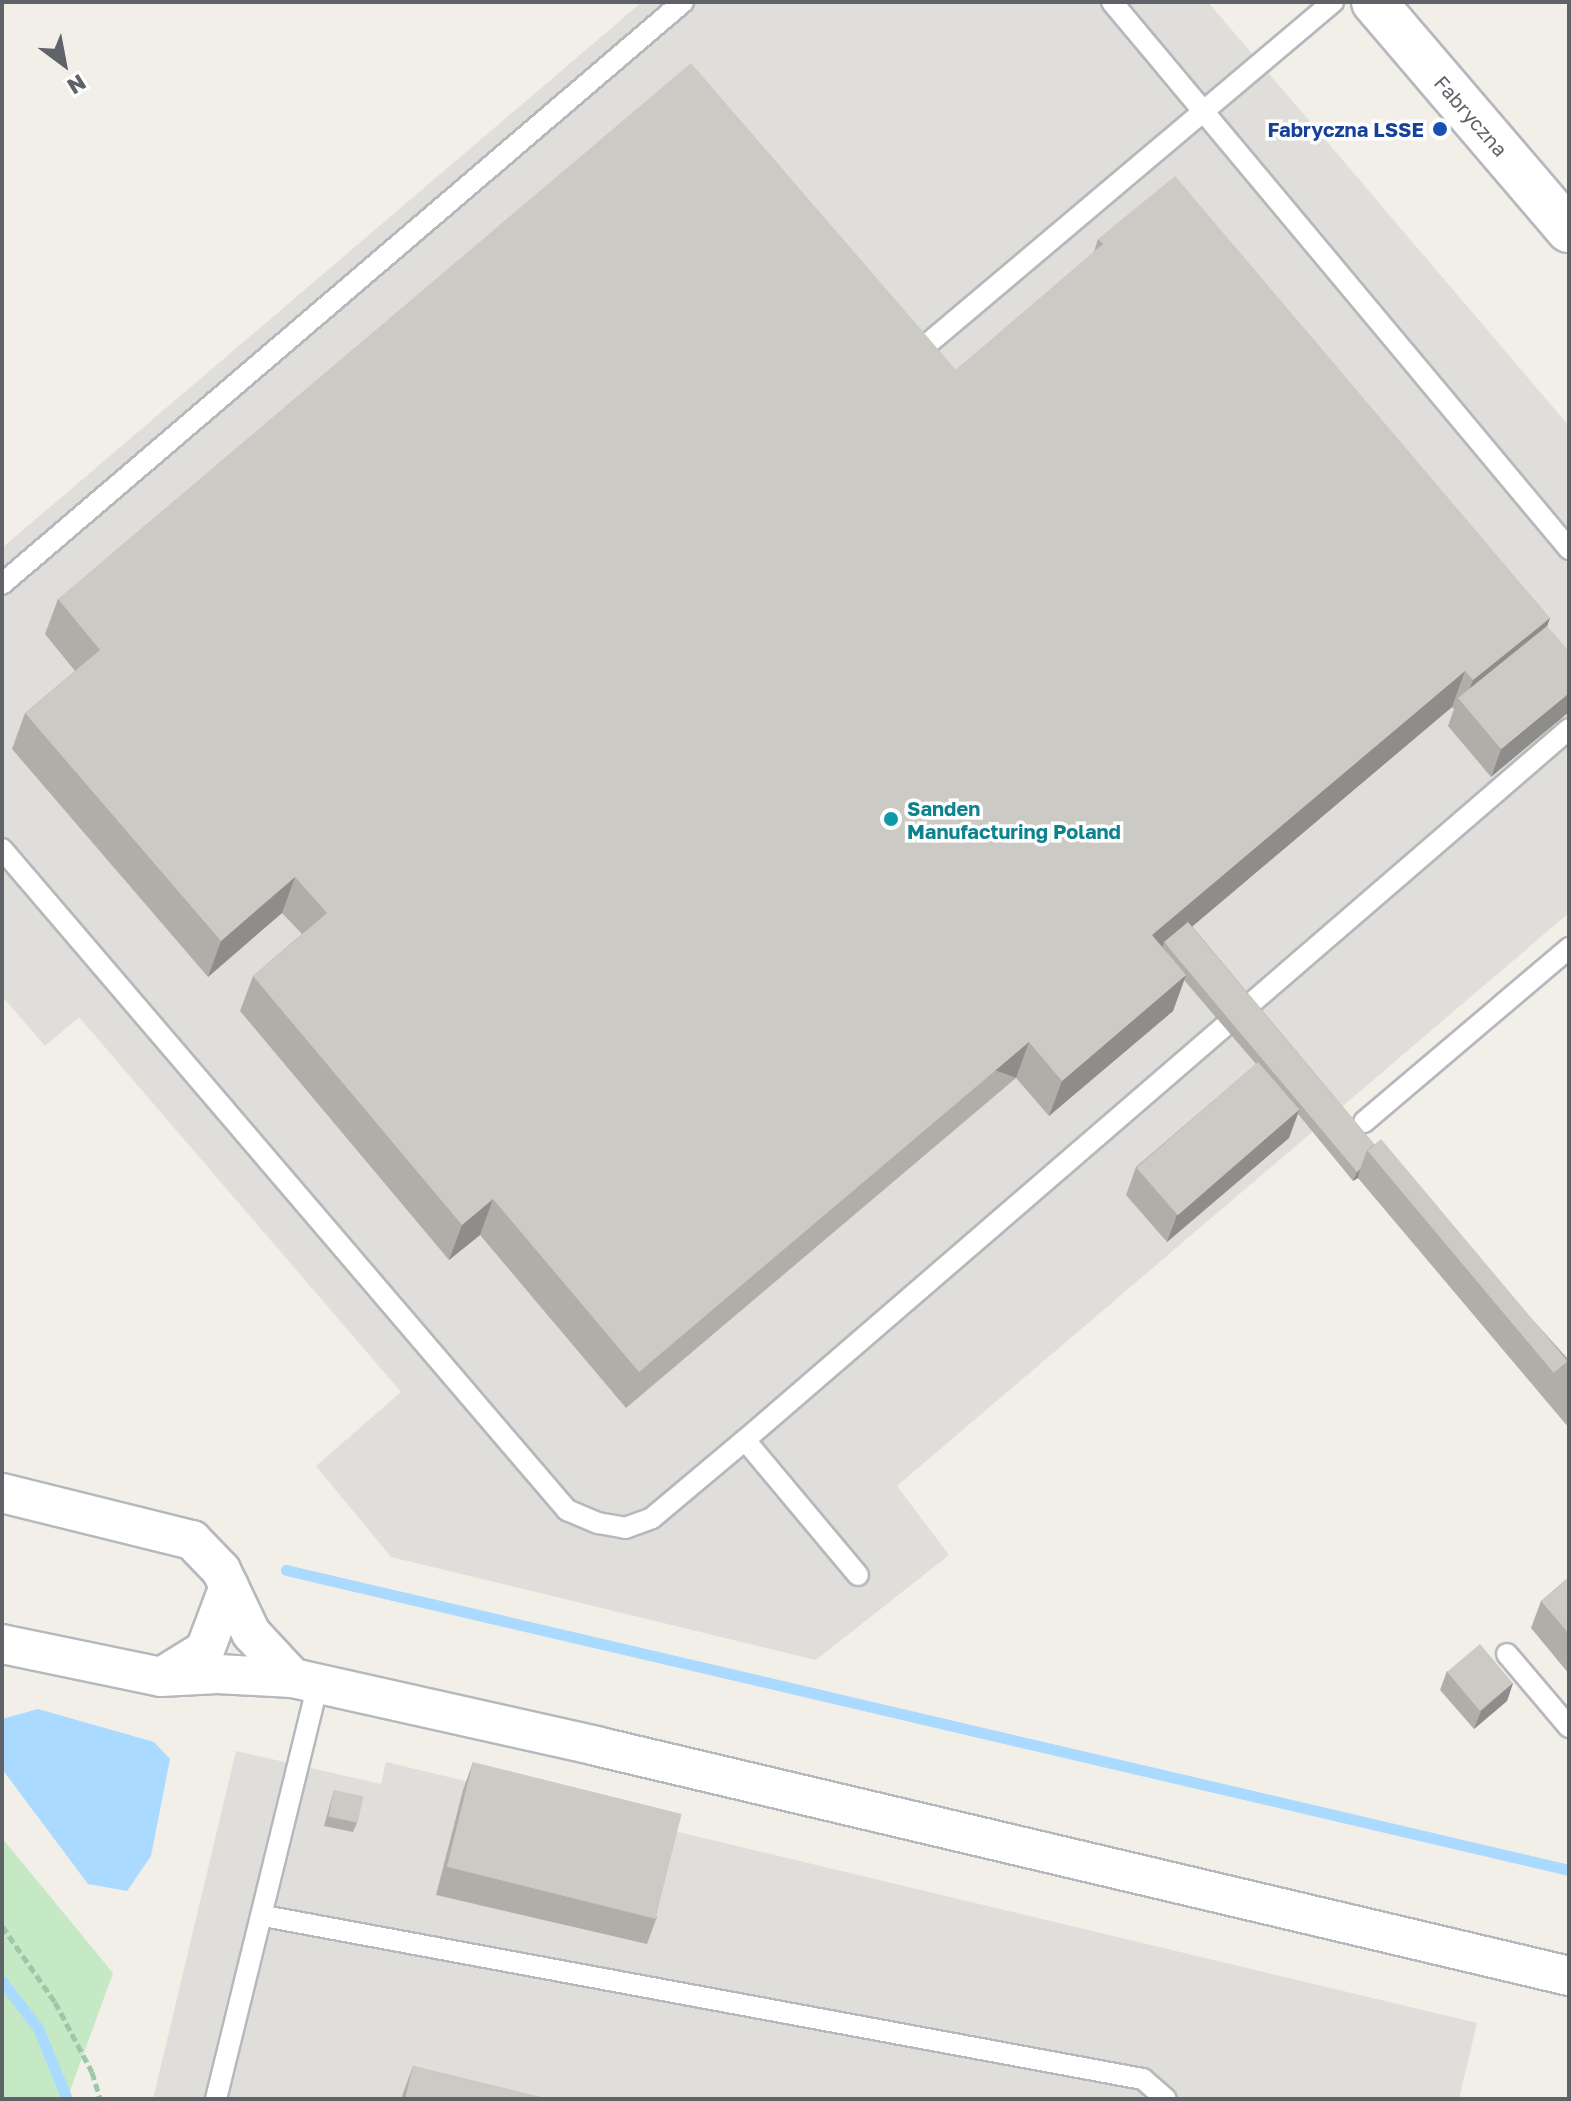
<!DOCTYPE html>
<style>
body{margin:0}
#map{position:relative;width:1571px;height:2101px;overflow:hidden;background:#f1efe8;font-family:"Golos Text",sans-serif}
div>[style]{position:absolute}
[style*='--x']{left:calc(var(--x)*1px);top:calc(var(--y)*1px);width:calc(var(--w)*1px);rotate:calc(var(--a)*1deg)}
.industrial>*{inset:0;background:#e0deda}
.green>*{inset:0;background:#c5e8c5}
.water>*{inset:0;background:#aadaff}
.stream>*{height:11px;margin:-5.5px;padding:0 5.5px;transform-origin:5.5px;border-radius:5.5px;background:#aadaff}
.path>*{height:5px;margin-top:-2.5px;transform-origin:0;background:repeating-linear-gradient(90deg,#9cc7a9 0 8px,transparent 0 12px)}
.roads{filter:drop-shadow(2px 0 #b5b8bc) drop-shadow(-2px 0 #b5b8bc) drop-shadow(0 2px #b5b8bc) drop-shadow(0 -2px #b5b8bc)}
.service>*{height:20px;margin:-10px;padding:0 10px;transform-origin:10px;border-radius:10px;background:#fff}
.minor>*{height:38px;margin:-19px;padding:0 19px;transform-origin:19px;border-radius:19px;background:#fff}
.secondary>*{height:44px;margin:-22px;padding:0 22px;transform-origin:22px;border-radius:22px;background:#fff}
.wall>*{inset:0;background:#afaea9}
.shaded-wall>*{inset:0;background:#8f8d8a;transform-origin:0 0}
.building>*{inset:0;background:#cccac5;transform-origin:0 0}
.dots>*{width:22px;height:22px;translate:-50% -50%;box-sizing:border-box;border:4px solid #fff;border-radius:50%}
span{translate:-50% -50%;white-space:nowrap;text-align:center;line-height:1.15;-webkit-text-stroke:7px #fff;paint-order:stroke}
.street-label{font-size:20px;color:#5f6368}
.transit-label{font-size:20px;color:#164399;font-weight:700}
.right{translate:-100% -50%;text-align:right}
.culture-label{font-size:20px;color:#0d838f;font-weight:700}
.left{translate:0 -50%;text-align:left}
.frame{position:absolute;inset:0;border:4px solid #5f6368;pointer-events:none}
.north{position:absolute;left:24px;top:24px;width:80px;height:80px;-webkit-text-stroke:6px #fff;paint-order:stroke;rotate:148deg;font-size:22px;font-weight:700;line-height:32px;text-align:center;color:#5f6368}
.north::after{content:'';display:block;margin:auto;width:28px;height:36px;background:#5f6368;clip-path:polygon(50% 0,100% 100%,50% 72%,0 100%)}
</style>
<div id="map">
<div class="industrial">
<i style="clip-path:polygon(642px 2px,1208px 2px,1569px 426px,1569px 913px,897px 1486px,949px 1555px,816px 1660px,391px 1557px,316px 1466px,401px 1392px,79px 1017px,45px 1046px,2px 996px,2px 548px)"></i>
<i style="clip-path:polygon(236px 1751px,381px 1784px,386px 1762px,1477px 2023px,1459px 2099px,153px 2099px)"></i>
</div>
<div class="green">
<i style="clip-path:polygon(2px 1838px,113px 1973px,67px 2099px,2px 2099px)"></i>
</div>
<div class="water">
<i style="clip-path:polygon(38px 1709px,154px 1742px,170px 1759px,151px 1856px,127px 1891px,88px 1884px,2px 1769px,2px 1719px)"></i>
</div>
<div class="stream">
<i style="--x:286;--y:1570;--w:1318;--a:13.16"></i>
<i style="--x:2;--y:1981;--w:59;--a:52.5"></i>
<i style="--x:38;--y:2028;--w:77;--a:67.8"></i>
</div>
<div class="path">
<i style="--x:2;--y:1926;--w:93;--a:55.1"></i>
<i style="--x:55;--y:2002;--w:79;--a:62.1"></i>
<i style="--x:92;--y:2072;--w:28;--a:73"></i>
</div>
<div class="roads">
<div class="service">
<i style="--x:1112;--y:2;--w:713;--a:50.12"></i>
<i style="--x:918;--y:352;--w:543;--a:-40.14"></i>
<i style="--x:2;--y:584;--w:896;--a:-40.52"></i>
<i style="--x:2;--y:849;--w:870;--a:49.48"></i>
<i style="--x:567;--y:1510;--w:34;--a:23"></i>
<i style="--x:598;--y:1523;--w:27;--a:10"></i>
<i style="--x:625;--y:1528;--w:29;--a:-20"></i>
<i style="--x:652;--y:1518;--w:121;--a:-40"></i>
<i style="--x:745;--y:1440;--w:1088;--a:-40.79"></i>
<i style="--x:1364;--y:1122;--w:269;--a:-40.3"></i>
<i style="--x:745;--y:1440;--w:176;--a:50.1"></i>
<i style="--x:1507;--y:1654;--w:96;--a:49.7"></i>
<i style="--x:264;--y:1916;--w:894;--a:10.51"></i>
<i style="--x:1143;--y:2079;--w:30;--a:41"></i>
<i style="--x:216;--y:2099;--w:427;--a:-76.2"></i>
</div>
<div class="minor">
<i style="--x:2;--y:1493;--w:196;--a:13.9"></i>
<i style="--x:192;--y:1540;--w:42;--a:46"></i>
<i style="--x:221;--y:1570;--w:70;--a:64.5"></i>
<i style="--x:251;--y:1633;--w:62;--a:47"></i>
<i style="--x:2;--y:1644;--w:162;--a:11.7"></i>
<i style="--x:161;--y:1677;--w:56;--a:-3.1"></i>
<i style="--x:217;--y:1674;--w:76;--a:3"></i>
<i style="--x:293;--y:1678;--w:311;--a:12.6"></i>
<i style="--x:596;--y:1746;--w:1000;--a:13.3"></i>
<i style="--x:163;--y:1676;--w:49;--a:-31.8"></i>
<i style="--x:205;--y:1650;--w:68;--a:-69.4"></i>
</div>
<div class="secondary">
<i style="--x:1374;--y:2;--w:300;--a:49.5"></i>
</div>
</div>
<div class="wall">
<i style="clip-path:polygon(1098px 239px,1550px 618px,1491px 777px,1448px 726px,1454px 709px,1452px 707px,1192px 926px,1374px 1144px,1569px 1360px,1569px 1428px,1358px 1178px,1353px 1181px,1298px 1114px,1289px 1138px,1167px 1242px,1126px 1195px,1136px 1167px,1256px 1064px,1184px 980px,1173px 1011px,1049px 1116px,1016px 1078px,626px 1408px,480px 1235px,449px 1260px,240px 1011px,253px 976px,302px 934px,282px 913px,208px 977px,12px 749px,25px 713px,75px 671px,45px 634px,58px 599px,956px 370px,1094px 252px)"></i>
<i style="clip-path:polygon(1569px 1577px,1569px 1674px,1531px 1628px,1541px 1601px)"></i>
<i style="clip-path:polygon(1447px 1671px,1513px 1683px,1507px 1701px,1474px 1729px,1440px 1690px)"></i>
<i style="clip-path:polygon(473px 1762px,657px 1917px,647px 1944px,436px 1895px,463px 1790px)"></i>
<i style="clip-path:polygon(334px 1790px,357px 1823px,353px 1832px,324px 1826px)"></i>
<i style="clip-path:polygon(413px 2066px,548px 2099px,401px 2099px)"></i>
</div>
<div class="shaded-wall">
<i style="clip-path:polygon(1550px 618px,1537px 654px,1464px 706px,1473px 680px)"></i>
<i style="clip-path:polygon(1465px 671px,1452px 707px,1168px 947px,1164px 942px,1161px 952px,1152px 935px)"></i>
<i style="clip-path:polygon(1569px 693px,1569px 712px,1491px 777px,1501px 749px)"></i>
<i style="clip-path:polygon(295px 877px,282px 913px,208px 977px,221px 941px)"></i>
<i style="clip-path:polygon(1186px 975px,1173px 1011px,1049px 1116px,1062px 1081px)"></i>
<i style="left:1029px;top:1042px;width:38px;height:511px;rotate:110deg"></i>
<i style="clip-path:polygon(1299px 1110px,1289px 1138px,1167px 1242px,1177px 1215px)"></i>
<i style="clip-path:polygon(1360px 1169px,1358px 1178px,1353px 1181px,1357px 1172px)"></i>
<i style="clip-path:polygon(493px 1199px,480px 1235px,449px 1260px,462px 1225px)"></i>
<i style="clip-path:polygon(1513px 1683px,1507px 1701px,1474px 1729px,1481px 1711px)"></i>
</div>
<div class="building">
<i style="clip-path:polygon(691px 63px,956px 370px,1103px 244px,1098px 239px,1175px 176px,1550px 618px,1473px 680px,1465px 671px,1152px 935px,1186px 975px,1062px 1081px,1029px 1042px,639px 1372px,493px 1199px,462px 1225px,253px 976px,327px 913px,295px 877px,221px 941px,25px 713px,100px 650px,58px 599px)"></i>
<i style="clip-path:polygon(1547px 626px,1569px 651px,1569px 693px,1501px 749px,1458px 698px)"></i>
<i style="clip-path:polygon(1188px 922px,1374px 1144px,1367px 1150px,1360px 1169px,1357px 1172px,1164px 942px)"></i>
<i style="left:1258px;top:1062px;width:63px;height:161px;rotate:49deg"></i>
<i style="left:1381px;top:1139px;width:290px;height:18px;rotate:50deg"></i>
<i style="clip-path:polygon(1569px 1577px,1569px 1634px,1541px 1601px)"></i>
<i style="left:1480px;top:1644px;width:51px;height:43px;rotate:50deg"></i>
<i style="left:473px;top:1762px;width:215px;height:108px;rotate:14deg"></i>
<i style="left:334px;top:1790px;width:30px;height:27px;rotate:12deg"></i>
<i style="clip-path:polygon(413px 2066px,548px 2099px,405px 2099px)"></i>
</div>
<div class="dots">
<i style="left:1440px;top:129px;background:#1a4fb4"></i>
<i style="left:891px;top:819px;background:#0f9aa8"></i>
</div>
<div class="street-label">
<span style="left:1471px;top:116px;rotate:49deg">Fabryczna</span>
</div>
<div class="transit-label">
<span class="right" style="left:1424px;top:129px">Fabryczna LSSE</span>
</div>
<div class="culture-label">
<span class="left" style="left:907px;top:820px">Sanden<br>Manufacturing Poland</span>
</div>
<div class="frame"></div>
<div class="north">N</div>
</div>
